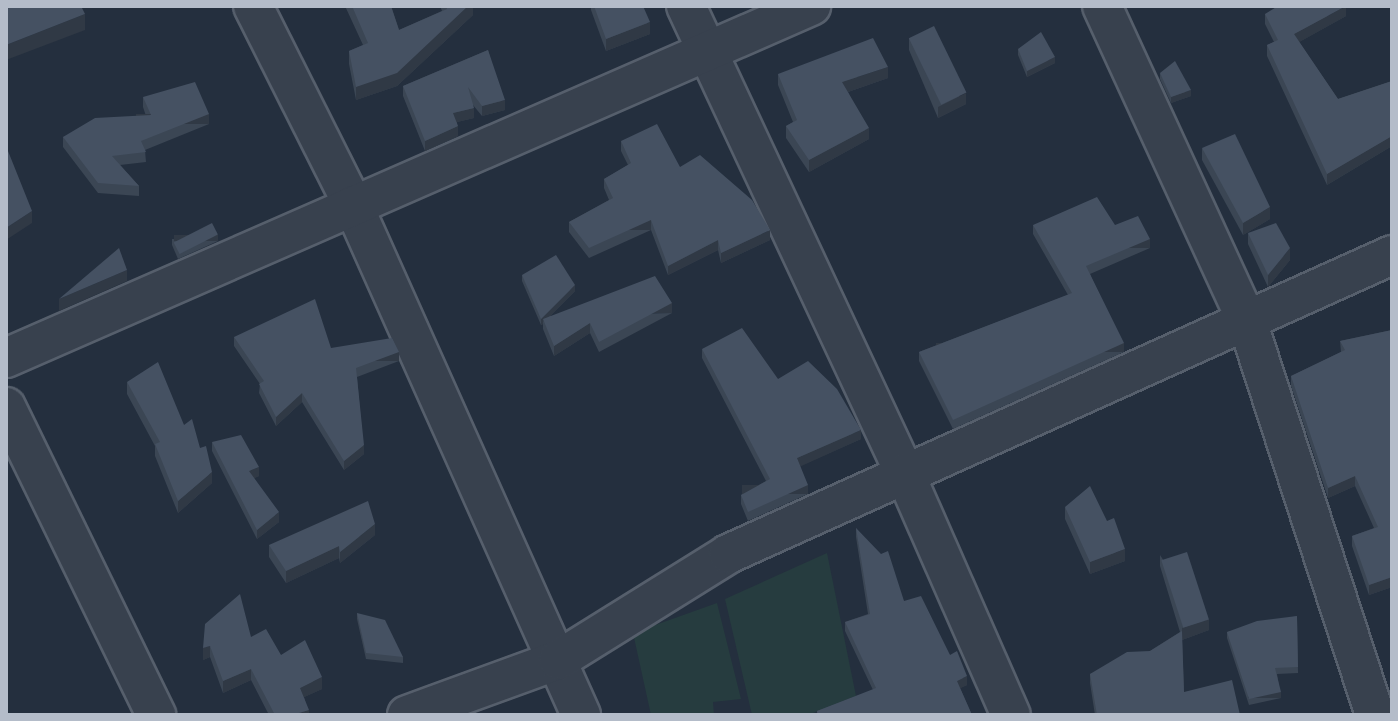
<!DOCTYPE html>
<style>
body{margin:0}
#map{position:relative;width:1398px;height:721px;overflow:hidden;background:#242f3e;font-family:"PT Sans",sans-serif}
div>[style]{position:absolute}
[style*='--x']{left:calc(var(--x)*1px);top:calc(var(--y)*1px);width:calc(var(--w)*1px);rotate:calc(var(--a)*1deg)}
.green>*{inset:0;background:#263c3f}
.roads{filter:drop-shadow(2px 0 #565f6c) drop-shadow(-2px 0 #565f6c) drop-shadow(0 2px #565f6c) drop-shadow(0 -2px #565f6c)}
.minor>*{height:38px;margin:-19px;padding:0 19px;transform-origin:19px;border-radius:19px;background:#38414e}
.wall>*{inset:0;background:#3b4654}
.shaded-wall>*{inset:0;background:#303945;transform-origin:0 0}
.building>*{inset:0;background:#455162;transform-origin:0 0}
span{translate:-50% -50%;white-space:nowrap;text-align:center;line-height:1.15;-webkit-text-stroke:8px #1d2633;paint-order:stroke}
.frame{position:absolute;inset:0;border:8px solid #b4bcc9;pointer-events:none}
</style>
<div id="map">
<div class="green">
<i style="clip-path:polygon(827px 553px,856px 696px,808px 715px,752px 715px,725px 599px)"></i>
<i style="clip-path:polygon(717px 603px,741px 699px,713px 702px,714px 715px,651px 715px,633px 633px)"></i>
</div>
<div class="roads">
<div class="minor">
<i style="--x:253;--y:6;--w:223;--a:63.3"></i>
<i style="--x:353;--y:205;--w:559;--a:65.91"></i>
<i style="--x:686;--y:6;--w:517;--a:64.92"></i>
<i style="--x:905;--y:474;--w:263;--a:66.3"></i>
<i style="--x:1102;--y:6;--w:347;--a:65.3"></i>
<i style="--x:1247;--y:321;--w:414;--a:72"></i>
<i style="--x:6;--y:358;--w:879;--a:-23.62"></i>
<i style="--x:6;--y:407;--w:343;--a:64"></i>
<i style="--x:407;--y:715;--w:161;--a:-20"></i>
<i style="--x:558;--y:660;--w:200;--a:-31.9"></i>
<i style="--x:728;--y:554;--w:728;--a:-24.24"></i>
</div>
</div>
<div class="wall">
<i style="clip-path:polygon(345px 6px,391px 6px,399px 30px,442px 11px,440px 6px,473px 6px,473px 15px,397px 86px,356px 100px,349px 64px,349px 51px,363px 45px)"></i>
<i style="clip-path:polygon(591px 6px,643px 6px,650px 34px,606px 51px,591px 10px)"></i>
<i style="clip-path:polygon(1265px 14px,1346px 16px,1299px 42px,1338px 99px,1392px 81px,1392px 146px,1327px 185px,1267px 56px,1267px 45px,1274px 42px,1265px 24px)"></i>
<i style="clip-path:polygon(909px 38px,966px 104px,938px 118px,909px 50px)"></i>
<i style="clip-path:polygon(1018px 49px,1055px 63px,1027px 77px,1018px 55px)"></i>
<i style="clip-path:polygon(488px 50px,505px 110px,482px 116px,473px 105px,474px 118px,457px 122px,458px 136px,425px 151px,403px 96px,403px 86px)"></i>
<i style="clip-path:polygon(1160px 73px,1191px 96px,1171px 103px,1160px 79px)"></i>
<i style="clip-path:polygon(778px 74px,888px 78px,848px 92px,869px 139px,809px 172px,786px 138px,786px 126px,793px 122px,778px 85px)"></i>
<i style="clip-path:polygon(143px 97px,209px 124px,145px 150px,146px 162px,120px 165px,139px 186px,139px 196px,98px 193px,63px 147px,63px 137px,146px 116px,143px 107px)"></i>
<i style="clip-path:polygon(621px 141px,680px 167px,770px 240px,721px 263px,718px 250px,668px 275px,651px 230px,589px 258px,569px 232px,569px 222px,609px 200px,604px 188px,604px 179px,628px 165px,621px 151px)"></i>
<i style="clip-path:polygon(1202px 148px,1270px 219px,1243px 235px,1202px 160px)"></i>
<i style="clip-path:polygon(1033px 225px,1115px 225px,1150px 248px,1090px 274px,1124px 352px,953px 429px,919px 361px,919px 352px,1068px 295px,1033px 234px)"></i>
<i style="clip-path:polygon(1248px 233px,1290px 260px,1268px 287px,1248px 244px)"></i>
<i style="clip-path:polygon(172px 239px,218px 241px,178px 259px,172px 245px)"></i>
<i style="clip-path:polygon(522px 275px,575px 291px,550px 316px,672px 313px,599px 352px,590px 333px,554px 356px,543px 329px,543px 324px,541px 325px,522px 281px)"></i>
<i style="clip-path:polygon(1392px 330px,1392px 587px,1369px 595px,1352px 546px,1352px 536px,1374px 528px,1355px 486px,1328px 498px,1291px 386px,1291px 376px,1341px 352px,1340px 341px)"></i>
<i style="clip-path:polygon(234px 337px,331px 348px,399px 361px,357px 377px,364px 454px,344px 470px,302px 402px,276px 426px,259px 393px,260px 384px,234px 346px)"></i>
<i style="clip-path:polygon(702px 349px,778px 379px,861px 439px,800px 466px,808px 494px,748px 521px,741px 504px,741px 495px,766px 481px,702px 358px)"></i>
<i style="clip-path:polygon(127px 382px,184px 425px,200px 448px,212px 483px,178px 513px,155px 456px,155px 446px,127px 394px)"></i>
<i style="clip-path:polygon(212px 442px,259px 476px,254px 478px,279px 522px,257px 539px,212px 451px)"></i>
<i style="clip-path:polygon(1065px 507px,1125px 561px,1090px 574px,1065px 519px)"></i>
<i style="clip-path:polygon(856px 528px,904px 601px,950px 655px,967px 685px,960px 688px,972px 715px,817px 715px,817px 711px,873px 690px,845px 631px,845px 622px,868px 614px,856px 537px)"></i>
<i style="clip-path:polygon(375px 535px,340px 563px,339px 558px,286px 583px,269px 557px,269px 545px)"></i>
<i style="clip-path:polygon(1160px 555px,1209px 630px,1182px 640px,1184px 692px,1240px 715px,1095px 715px,1090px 683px,1090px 674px,1150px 651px,1180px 632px,1160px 566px)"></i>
<i style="clip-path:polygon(357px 613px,403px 657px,403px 663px,366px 659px,357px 619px)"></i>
<i style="clip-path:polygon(1297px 616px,1298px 673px,1277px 674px,1281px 698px,1249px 705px,1227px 638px,1227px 632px)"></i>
<i style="clip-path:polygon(251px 637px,281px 655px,322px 689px,304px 697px,309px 715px,269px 715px,251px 680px,223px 693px,210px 657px,203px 660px,203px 648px)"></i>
</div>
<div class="shaded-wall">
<i style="clip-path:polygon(468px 6px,473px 6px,473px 15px,397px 86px,356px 100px,356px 87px)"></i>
<i style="clip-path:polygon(1346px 6px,1346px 16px,1294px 45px,1294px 34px)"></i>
<i style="clip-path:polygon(85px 14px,85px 30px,6px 60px,6px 45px)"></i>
<i style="clip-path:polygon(650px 22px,650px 34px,606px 51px,606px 39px)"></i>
<i style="clip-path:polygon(1055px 57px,1055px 63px,1027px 77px,1027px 71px)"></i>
<i style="clip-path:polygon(888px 67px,888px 78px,842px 94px,842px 82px)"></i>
<i style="clip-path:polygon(1191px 90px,1191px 96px,1171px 103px,1171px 97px)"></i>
<i style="clip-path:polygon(966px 93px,966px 104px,938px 118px,938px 107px)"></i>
<i style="clip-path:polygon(505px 100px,505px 110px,482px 116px,482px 106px)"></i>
<i style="clip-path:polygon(474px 108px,474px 118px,453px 123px,453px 113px)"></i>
<i style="left:209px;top:114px;width:10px;height:73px;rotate:90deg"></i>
<i style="clip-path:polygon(458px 126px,458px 136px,425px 151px,425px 141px)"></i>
<i style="clip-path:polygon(869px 128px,869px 139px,809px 172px,809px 160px)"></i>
<i style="clip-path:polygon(1392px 136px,1392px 146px,1327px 185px,1327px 174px)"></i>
<i style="clip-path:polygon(1270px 207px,1270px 219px,1243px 235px,1243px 223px)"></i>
<i style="clip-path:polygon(32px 211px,32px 223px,6px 240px,6px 228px)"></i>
<i style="left:651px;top:220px;width:10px;height:68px;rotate:90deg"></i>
<i style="clip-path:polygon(770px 230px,770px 240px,721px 263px,721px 253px)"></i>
<i style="left:218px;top:235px;width:6px;height:44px;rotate:90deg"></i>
<i style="left:1150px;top:239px;width:9px;height:69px;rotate:90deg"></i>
<i style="clip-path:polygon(718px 240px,718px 250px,668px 275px,668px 266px)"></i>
<i style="clip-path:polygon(1290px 248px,1290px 260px,1268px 287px,1268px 275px)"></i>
<i style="clip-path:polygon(127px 270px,127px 281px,59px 311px,59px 299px)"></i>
<i style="clip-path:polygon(575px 285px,575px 291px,544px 322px,543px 319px,543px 324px,541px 325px,541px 319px)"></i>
<i style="left:672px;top:303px;width:10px;height:83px;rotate:90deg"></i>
<i style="clip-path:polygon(590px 323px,590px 333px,554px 356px,554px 346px)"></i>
<i style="left:1124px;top:343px;width:9px;height:188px;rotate:90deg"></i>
<i style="left:399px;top:352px;width:9px;height:46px;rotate:90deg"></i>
<i style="clip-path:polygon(302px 393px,302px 402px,276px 426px,276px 417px)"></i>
<i style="clip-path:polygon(861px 430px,861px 439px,797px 468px,797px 458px)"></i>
<i style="clip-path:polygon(364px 445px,364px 454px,344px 470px,344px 461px)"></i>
<i style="clip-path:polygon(259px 467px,259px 476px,249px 481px,249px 471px)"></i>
<i style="clip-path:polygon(212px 472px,212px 483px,178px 513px,178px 501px)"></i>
<i style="clip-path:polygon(1355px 476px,1355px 486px,1328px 498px,1328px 488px)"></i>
<i style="left:808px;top:485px;width:9px;height:66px;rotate:90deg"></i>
<i style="clip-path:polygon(279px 512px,279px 522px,257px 539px,257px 530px)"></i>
<i style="clip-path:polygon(375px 524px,375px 535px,340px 563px,340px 552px)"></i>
<i style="clip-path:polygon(339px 546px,339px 558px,286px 583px,286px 571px)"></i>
<i style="clip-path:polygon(1125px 549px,1125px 561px,1090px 574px,1090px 562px)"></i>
<i style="clip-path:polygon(1392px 577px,1392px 587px,1369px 595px,1369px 585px)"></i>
<i style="clip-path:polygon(1209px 619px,1209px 630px,1182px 640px,1182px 628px)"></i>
<i style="clip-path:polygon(210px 646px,210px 657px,203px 660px,203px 648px)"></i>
<i style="clip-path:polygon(251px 669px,251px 680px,223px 693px,223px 681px)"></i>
<i style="clip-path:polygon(967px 676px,967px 685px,957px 690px,957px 681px)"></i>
<i style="clip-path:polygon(322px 677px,322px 689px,300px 699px,300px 688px)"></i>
<i style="left:1281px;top:692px;width:6px;height:33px;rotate:90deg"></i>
<i style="clip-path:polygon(309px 710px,309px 715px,292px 715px)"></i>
</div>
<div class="building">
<i style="clip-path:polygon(6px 6px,81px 6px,85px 14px,6px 45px)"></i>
<i style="clip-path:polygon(352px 6px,391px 6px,399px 30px,447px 9px,446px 6px,468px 6px,397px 73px,356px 87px,349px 51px,368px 43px)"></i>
<i style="clip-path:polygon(594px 6px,643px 6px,650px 22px,606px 39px)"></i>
<i style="clip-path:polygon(1278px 6px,1346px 6px,1294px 34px,1338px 99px,1392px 81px,1392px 136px,1327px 174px,1267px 45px,1278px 40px,1265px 14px)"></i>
<i style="left:934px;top:26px;width:74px;height:28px;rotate:64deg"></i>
<i style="clip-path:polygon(1041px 32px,1055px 57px,1027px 71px,1018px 49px)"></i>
<i style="clip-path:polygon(873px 38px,888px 67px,842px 82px,869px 128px,809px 160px,786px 126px,797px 120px,778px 74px)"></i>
<i style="clip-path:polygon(488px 50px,505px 100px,482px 106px,468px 87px,474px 108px,453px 113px,458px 126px,425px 141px,403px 86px)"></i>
<i style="clip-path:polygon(1175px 61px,1191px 90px,1171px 97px,1160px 73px)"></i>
<i style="clip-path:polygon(195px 82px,209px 114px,141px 141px,146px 152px,112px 156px,139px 186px,98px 183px,63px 137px,95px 118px,151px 115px,143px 97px)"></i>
<i style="clip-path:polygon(657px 124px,680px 167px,700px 155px,752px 200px,770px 230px,721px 253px,718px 240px,668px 266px,651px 220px,589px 248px,569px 222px,613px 198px,604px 179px,631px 163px,621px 141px)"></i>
<i style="clip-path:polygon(1235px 134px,1270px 207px,1243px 223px,1202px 148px)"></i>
<i style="clip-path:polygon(6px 146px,32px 211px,6px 228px)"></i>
<i style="clip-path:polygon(1097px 197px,1115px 225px,1138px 216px,1150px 239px,1086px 266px,1124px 343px,953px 420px,919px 352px,1072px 293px,1033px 225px)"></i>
<i style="left:212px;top:223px;width:13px;height:43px;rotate:63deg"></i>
<i style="clip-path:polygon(1276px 223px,1290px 248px,1268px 275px,1248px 233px)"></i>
<i style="clip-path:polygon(119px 248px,127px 270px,59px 299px)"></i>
<i style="clip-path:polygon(556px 255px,575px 285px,541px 319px,522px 275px)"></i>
<i style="clip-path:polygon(655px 276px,672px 303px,599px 342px,590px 323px,554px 346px,543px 319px)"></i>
<i style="clip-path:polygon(315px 299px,331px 348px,392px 338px,399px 352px,356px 368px,364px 445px,344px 461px,302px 393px,276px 417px,259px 384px,264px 381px,234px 337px)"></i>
<i style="clip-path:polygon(742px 328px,778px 379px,808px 361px,837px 389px,861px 430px,797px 458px,808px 485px,748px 512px,741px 495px,770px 479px,702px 349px)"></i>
<i style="clip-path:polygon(1392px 330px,1392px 577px,1369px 585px,1352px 536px,1378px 527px,1355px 476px,1328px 488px,1291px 376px,1345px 350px,1340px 341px)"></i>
<i style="clip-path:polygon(158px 362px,184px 425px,192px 419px,200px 448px,206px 446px,212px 472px,178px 501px,155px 444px,160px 442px,127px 382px)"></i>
<i style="clip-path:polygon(241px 435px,259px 467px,249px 471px,279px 512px,257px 530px,212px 442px)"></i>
<i style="clip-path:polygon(1090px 486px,1107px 521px,1114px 518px,1125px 549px,1090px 562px,1065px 507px)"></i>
<i style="clip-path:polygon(368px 501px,375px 524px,340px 552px,339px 546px,286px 571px,269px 545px)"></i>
<i style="clip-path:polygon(856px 528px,881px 554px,888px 551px,904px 601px,921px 596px,950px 655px,957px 651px,967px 676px,957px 681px,972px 715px,818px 715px,817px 711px,876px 688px,845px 622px,870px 614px)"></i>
<i style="left:1187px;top:552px;width:71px;height:27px;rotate:72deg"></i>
<i style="clip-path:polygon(240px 594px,251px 637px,266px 629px,281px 655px,305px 640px,322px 677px,300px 688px,309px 710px,292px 715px,275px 715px,251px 669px,223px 681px,210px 646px,203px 648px,205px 624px)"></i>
<i style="clip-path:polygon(357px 613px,385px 620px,403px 657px,366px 653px)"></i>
<i style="clip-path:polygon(1297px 616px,1298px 667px,1275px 668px,1281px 692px,1249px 699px,1227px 632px,1257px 621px)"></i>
<i style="clip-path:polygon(1182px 631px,1184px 692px,1232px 680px,1240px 715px,1097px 715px,1090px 674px,1127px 652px,1150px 651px)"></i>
</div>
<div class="frame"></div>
</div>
